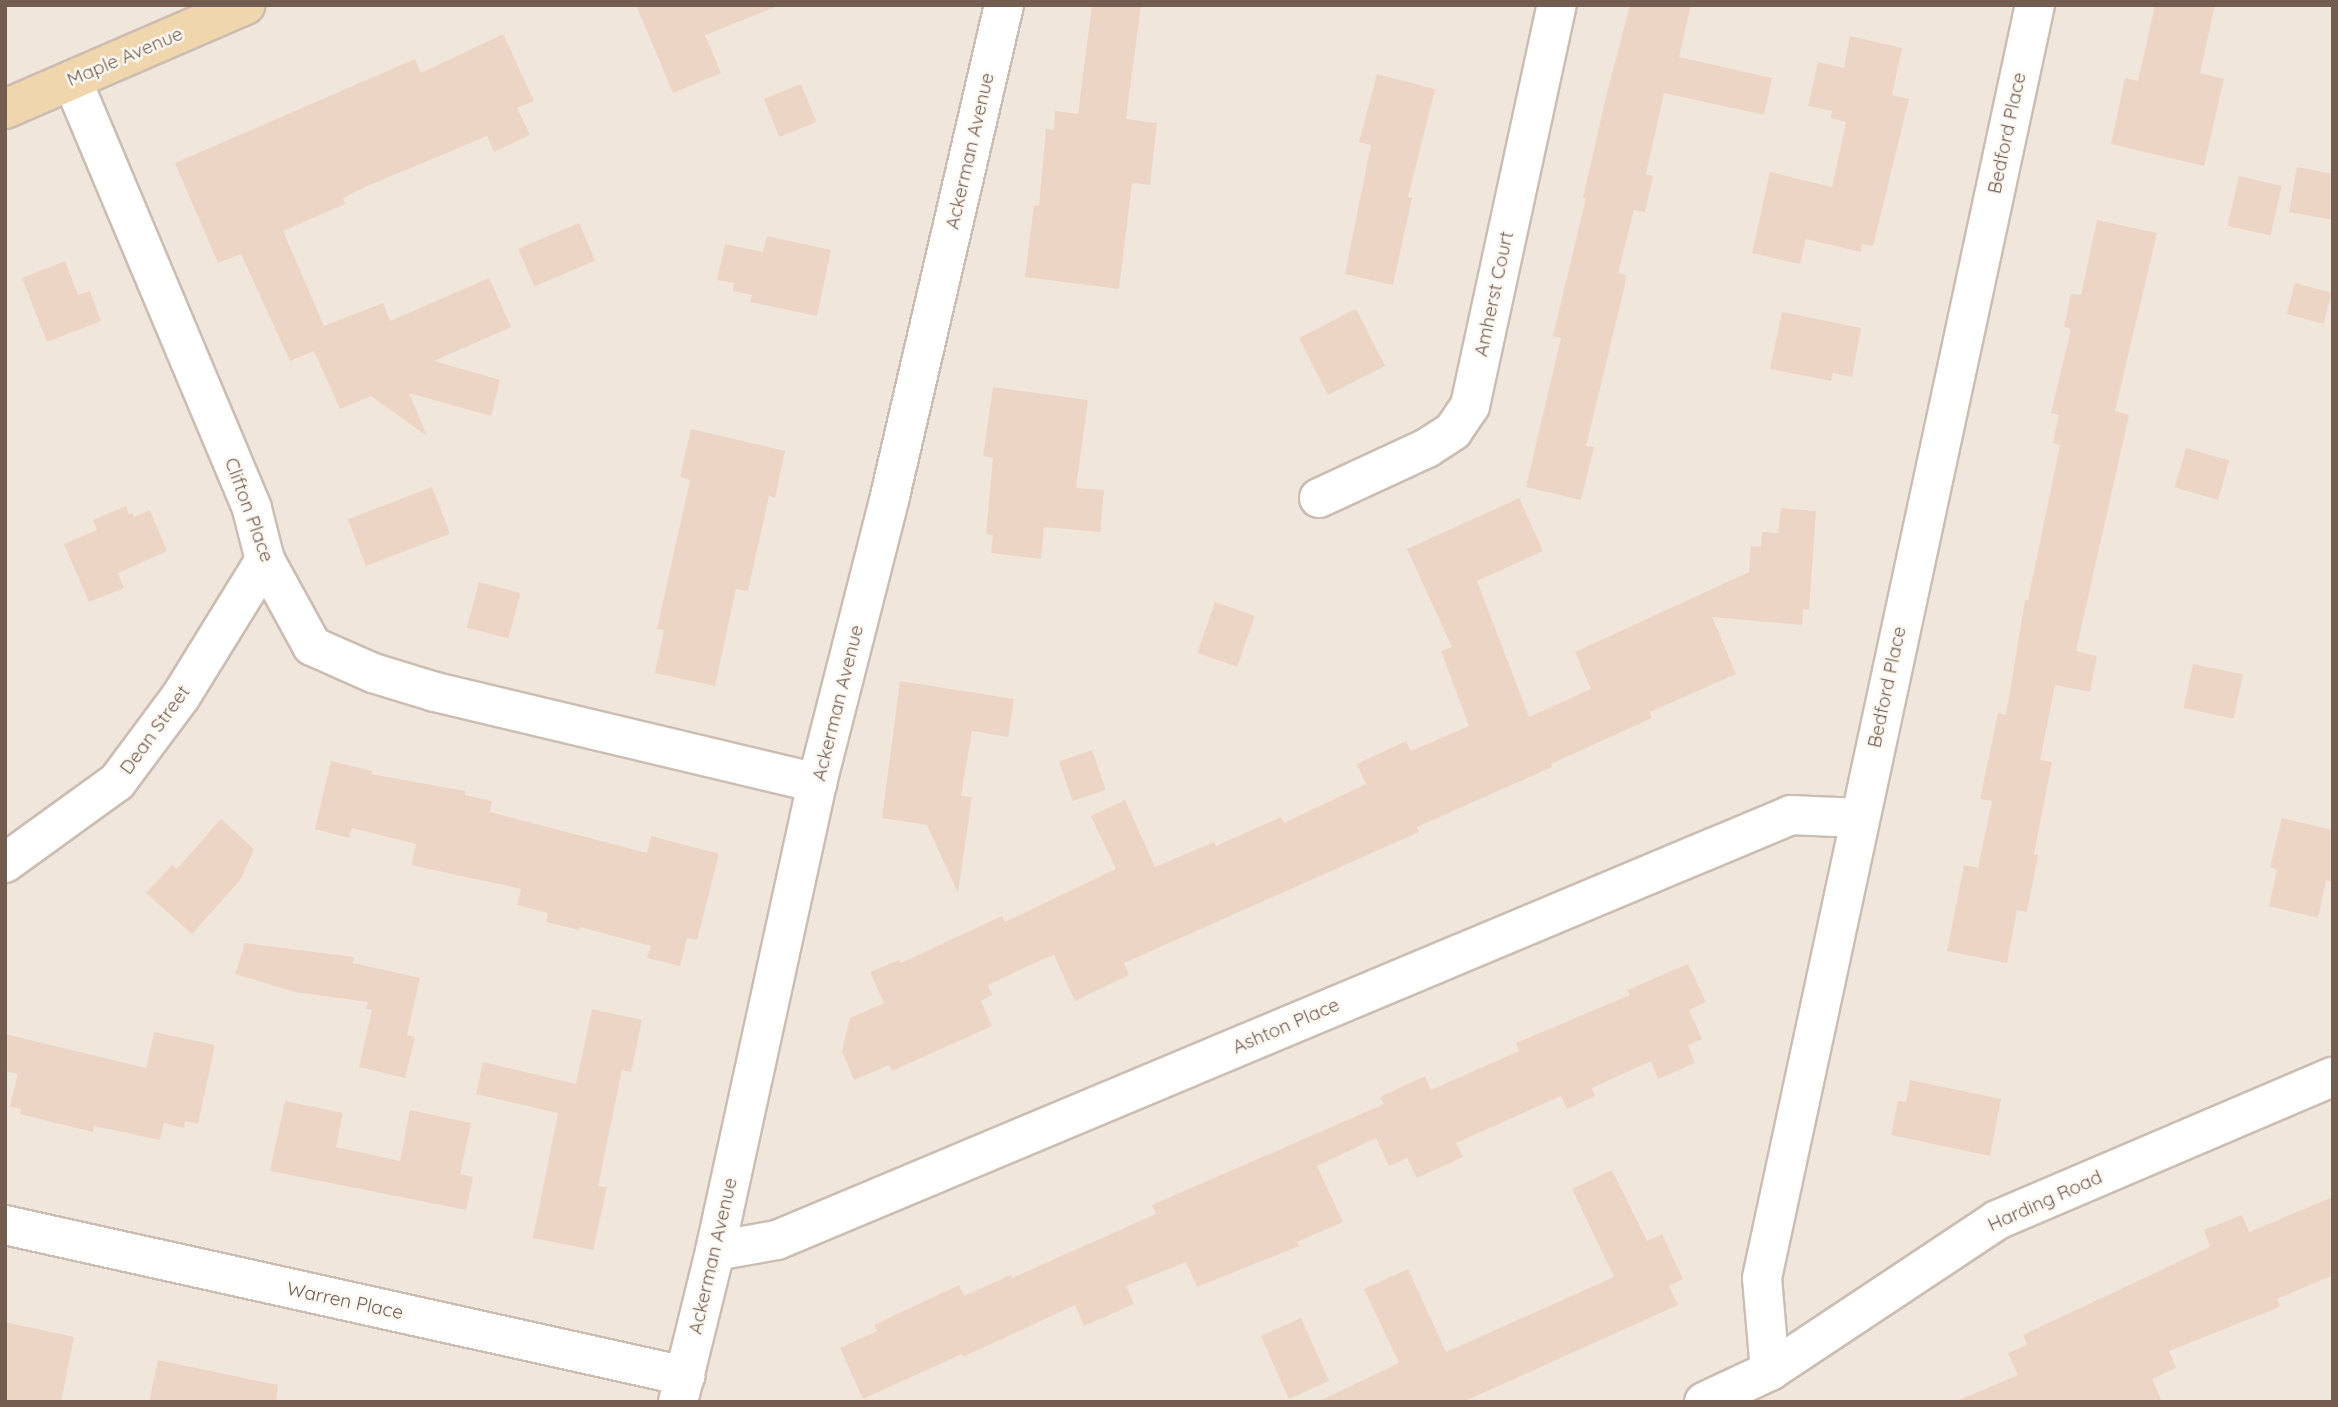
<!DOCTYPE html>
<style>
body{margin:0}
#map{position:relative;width:2338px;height:1407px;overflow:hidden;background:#faf4eb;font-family:Quicksand,sans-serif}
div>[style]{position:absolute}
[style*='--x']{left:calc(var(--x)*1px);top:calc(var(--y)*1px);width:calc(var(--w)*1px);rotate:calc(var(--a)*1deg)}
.residential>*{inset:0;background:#f1e6db;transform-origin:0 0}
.building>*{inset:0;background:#edd5c6;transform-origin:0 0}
.roads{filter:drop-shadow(2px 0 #ccbdb2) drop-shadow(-2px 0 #ccbdb2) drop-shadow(0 2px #ccbdb2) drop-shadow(0 -2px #ccbdb2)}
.street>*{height:38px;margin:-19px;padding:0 19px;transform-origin:19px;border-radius:19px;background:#fff}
.secondary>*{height:38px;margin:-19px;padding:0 19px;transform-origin:19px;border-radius:19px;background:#fff}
.primary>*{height:38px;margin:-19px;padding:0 19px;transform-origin:19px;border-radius:19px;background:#f0d6ac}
span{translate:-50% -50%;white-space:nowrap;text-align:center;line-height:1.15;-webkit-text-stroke:5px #fdf8f2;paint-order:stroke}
.street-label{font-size:19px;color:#735d51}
.frame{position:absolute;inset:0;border:7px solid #735d51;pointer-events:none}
</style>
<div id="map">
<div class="residential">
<i style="left:5px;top:5px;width:2328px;height:1397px"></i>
</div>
<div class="building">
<i style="clip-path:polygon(636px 5px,775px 5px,775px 7px,705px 35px,721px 73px,673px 93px)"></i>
<i style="clip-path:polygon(1092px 5px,1141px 5px,1126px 119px,1157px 123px,1150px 185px,1132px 183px,1119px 289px,1025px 277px,1034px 205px,1039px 206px,1046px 129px,1054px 130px,1055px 111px,1078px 114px)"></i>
<i style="clip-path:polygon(1630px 5px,1691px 5px,1679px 57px,1772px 78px,1764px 115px,1664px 93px,1646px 174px,1653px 176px,1645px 212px,1634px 210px,1618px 273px,1626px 275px,1625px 285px,1586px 446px,1594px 447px,1581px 500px,1526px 487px,1561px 338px,1553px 336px,1586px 198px,1583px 198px,1606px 97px)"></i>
<i style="clip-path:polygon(2155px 5px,2215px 5px,2200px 73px,2224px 79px,2204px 166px,2111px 144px,2125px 78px,2138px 81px)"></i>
<i style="clip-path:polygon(503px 34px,534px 101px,517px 108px,530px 135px,494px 152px,487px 136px,365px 187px,343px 198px,345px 204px,283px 231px,324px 326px,383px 303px,390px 321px,489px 278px,511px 327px,434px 361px,500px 380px,491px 416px,409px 393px,427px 436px,371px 396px,340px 409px,314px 351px,290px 361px,241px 254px,218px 263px,175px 163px,415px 59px,421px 73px)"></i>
<i style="clip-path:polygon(1850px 36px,1902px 48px,1892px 95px,1909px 99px,1873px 246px,1862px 244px,1861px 252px,1806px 239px,1800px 264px,1752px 253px,1770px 172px,1832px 187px,1846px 122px,1831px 118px,1832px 111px,1808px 106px,1818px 62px,1844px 68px)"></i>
<i style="clip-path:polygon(1377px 74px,1435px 89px,1408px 197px,1412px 198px,1393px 285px,1345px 274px,1371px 145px,1359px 142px)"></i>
<i style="left:801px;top:84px;width:41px;height:40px;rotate:68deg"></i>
<i style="clip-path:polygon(2297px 167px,2333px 174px,2333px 220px,2289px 212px)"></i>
<i style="left:2239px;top:176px;width:44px;height:51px;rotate:13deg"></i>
<i style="clip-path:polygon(2097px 220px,2157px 233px,2115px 411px,2129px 415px,2076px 651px,2097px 656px,2090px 692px,2055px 685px,2040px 760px,2052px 762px,2034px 854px,2038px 855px,2027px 912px,2017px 910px,2007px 963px,1947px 951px,1964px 865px,1978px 868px,1992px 801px,1980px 799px,1998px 713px,2006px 715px,2025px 600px,2028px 600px,2060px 445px,2053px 443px,2059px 415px,2051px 413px,2071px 329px,2064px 327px,2071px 294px,2081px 295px)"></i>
<i style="left:579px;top:223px;width:41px;height:66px;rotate:67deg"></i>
<i style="clip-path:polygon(767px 236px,831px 250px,817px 316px,750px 302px,752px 295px,733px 291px,734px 283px,717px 280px,725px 244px,763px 252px)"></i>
<i style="clip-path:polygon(65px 261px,78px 295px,90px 291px,101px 321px,47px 342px,22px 278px)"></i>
<i style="left:2295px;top:283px;width:38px;height:32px;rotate:15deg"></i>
<i style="left:1356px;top:309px;width:64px;height:64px;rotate:63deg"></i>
<i style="clip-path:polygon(1782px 312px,1861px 328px,1852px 377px,1833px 373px,1831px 381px,1770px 369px)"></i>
<i style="clip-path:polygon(993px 387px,1088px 400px,1076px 488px,1104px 490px,1100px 532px,1044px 527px,1041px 559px,991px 553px,993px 535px,986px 534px,993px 458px,983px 456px)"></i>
<i style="clip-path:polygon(691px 429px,785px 451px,775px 498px,769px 496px,748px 591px,736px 589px,715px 686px,655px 673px,664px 630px,657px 629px,690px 480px,680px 477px)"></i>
<i style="left:2186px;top:448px;width:45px;height:41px;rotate:16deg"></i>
<i style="left:432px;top:487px;width:50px;height:90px;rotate:69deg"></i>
<i style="clip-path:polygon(1519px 498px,1543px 551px,1477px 581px,1529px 717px,1591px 689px,1575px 652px,1749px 572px,1751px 546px,1761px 547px,1762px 532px,1778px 533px,1781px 508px,1816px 511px,1809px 610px,1803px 609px,1802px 625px,1712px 617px,1736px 674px,1650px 712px,1652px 718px,1551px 764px,1552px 767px,1417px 827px,1419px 832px,1124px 963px,1129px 975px,1075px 1001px,1054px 955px,1043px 959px,988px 985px,992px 995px,981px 1001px,992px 1026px,892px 1071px,889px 1065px,854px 1080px,842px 1051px,850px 1018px,884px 1003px,870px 972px,899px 960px,901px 963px,1002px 916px,1005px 922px,1116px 869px,1091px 816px,1125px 800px,1155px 867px,1214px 842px,1216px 846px,1281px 817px,1284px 823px,1366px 784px,1357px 764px,1406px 741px,1411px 751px,1469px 726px,1441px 651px,1452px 647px,1407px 549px)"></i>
<i style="clip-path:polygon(126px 506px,129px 514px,133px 513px,134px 517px,150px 510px,167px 551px,118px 573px,124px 588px,89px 602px,64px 544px,97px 530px,93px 520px)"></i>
<i style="left:479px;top:582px;width:43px;height:47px;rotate:15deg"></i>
<i style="left:1215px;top:602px;width:42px;height:54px;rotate:19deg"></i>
<i style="left:2193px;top:664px;width:51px;height:45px;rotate:12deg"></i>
<i style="clip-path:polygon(900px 681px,1014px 699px,1008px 737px,972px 731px,961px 796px,972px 797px,958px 893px,927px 825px,882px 818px)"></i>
<i style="left:1092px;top:750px;width:42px;height:35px;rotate:71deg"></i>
<i style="clip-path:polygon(331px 761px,372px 771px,371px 774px,465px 791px,465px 795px,492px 801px,490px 812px,647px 853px,651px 836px,719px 854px,697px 940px,687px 938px,680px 966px,647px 958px,651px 946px,580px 927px,579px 930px,546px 922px,548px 913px,517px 905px,521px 889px,411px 865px,416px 844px,352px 828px,349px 838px,315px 829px)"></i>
<i style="clip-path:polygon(2282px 818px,2333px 830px,2333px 882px,2326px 880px,2318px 918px,2269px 906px,2277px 870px,2270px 867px)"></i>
<i style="clip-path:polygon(221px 819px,254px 849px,241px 879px,192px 934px,146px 893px,172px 865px,177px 869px)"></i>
<i style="clip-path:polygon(245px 943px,354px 957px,353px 963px,420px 978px,407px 1035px,415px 1037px,405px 1078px,359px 1067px,372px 1010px,366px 1009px,368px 1002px,295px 992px,235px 974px)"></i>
<i style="clip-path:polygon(1688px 964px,1706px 1002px,1689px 1010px,1702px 1039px,1688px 1045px,1695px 1063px,1658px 1079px,1651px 1061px,1592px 1088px,1595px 1096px,1567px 1109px,1561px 1096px,1456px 1143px,1463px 1157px,1417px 1178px,1407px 1158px,1389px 1166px,1376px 1138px,1317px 1166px,1343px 1222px,1297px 1242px,1299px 1246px,1197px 1287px,1186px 1262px,1126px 1286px,1134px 1304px,1084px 1326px,1075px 1305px,963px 1357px,962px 1354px,863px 1399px,840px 1348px,877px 1331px,874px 1325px,959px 1285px,964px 1296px,1011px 1275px,1012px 1278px,1156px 1214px,1152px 1205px,1384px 1104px,1380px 1097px,1425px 1076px,1431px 1090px,1519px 1051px,1516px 1043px,1630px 995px,1627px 990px)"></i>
<i style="clip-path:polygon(592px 1009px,642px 1020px,631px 1072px,622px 1070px,598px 1186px,607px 1187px,593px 1250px,533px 1238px,558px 1113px,476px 1094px,483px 1062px,576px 1084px)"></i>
<i style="clip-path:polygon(154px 1032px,215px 1045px,198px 1124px,185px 1121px,184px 1128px,164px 1123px,160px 1140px,94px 1126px,93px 1132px,20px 1114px,21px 1109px,10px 1106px,18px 1074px,5px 1071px,5px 1034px,146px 1068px)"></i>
<i style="clip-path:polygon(1910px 1080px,2001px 1099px,1990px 1156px,1891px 1135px,1898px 1101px,1906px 1102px)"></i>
<i style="clip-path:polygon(285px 1101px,343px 1113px,336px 1147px,400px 1161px,410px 1110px,471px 1123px,460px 1174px,473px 1177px,466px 1210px,270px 1171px)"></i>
<i style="clip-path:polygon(1612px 1170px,1647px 1241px,1662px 1234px,1683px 1279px,1669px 1286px,1678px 1305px,1463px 1402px,1317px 1402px,1399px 1363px,1364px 1289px,1408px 1269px,1446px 1352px,1614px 1277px,1572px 1189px)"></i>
<i style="clip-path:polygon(2333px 1197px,2333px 1275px,2277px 1299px,2280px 1307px,2169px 1351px,2176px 1368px,2152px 1379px,2162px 1402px,1954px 1402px,2018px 1375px,2008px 1353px,2027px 1345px,2023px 1335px,2210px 1247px,2204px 1230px,2242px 1215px,2249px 1232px)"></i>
<i style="left:1301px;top:1318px;width:69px;height:44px;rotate:66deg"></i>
<i style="clip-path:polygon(5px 1322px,74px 1337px,61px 1402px,5px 1402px)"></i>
<i style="clip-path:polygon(158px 1360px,278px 1385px,276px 1402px,149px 1402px)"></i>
</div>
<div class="roads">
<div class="street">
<i style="--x:72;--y:80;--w:465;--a:67.2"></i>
<i style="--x:252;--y:509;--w:53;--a:75.7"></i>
<i style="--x:265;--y:560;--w:98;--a:61.3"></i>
<i style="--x:312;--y:646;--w:67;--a:23.9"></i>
<i style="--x:373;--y:673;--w:65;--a:17"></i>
<i style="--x:435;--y:692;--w:393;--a:13.4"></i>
<i style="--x:1319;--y:498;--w:119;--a:-24.8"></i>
<i style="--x:1427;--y:448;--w:31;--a:-33"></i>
<i style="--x:1453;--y:431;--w:30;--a:-56"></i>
<i style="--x:1470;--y:406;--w:410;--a:-77.8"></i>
<i style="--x:5;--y:863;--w:138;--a:-35.9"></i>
<i style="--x:117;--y:782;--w:107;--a:-53.3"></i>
<i style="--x:181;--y:696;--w:160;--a:-58.3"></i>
<i style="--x:5;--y:1225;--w:697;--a:12.52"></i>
<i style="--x:715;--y:1251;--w:63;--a:-10.1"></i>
<i style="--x:777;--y:1240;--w:1099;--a:-22.74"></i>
<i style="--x:1791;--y:815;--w:68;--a:2.5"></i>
<i style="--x:1770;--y:1371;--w:93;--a:-94.9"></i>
<i style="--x:1762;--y:1278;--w:1302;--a:-77.9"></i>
<i style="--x:1704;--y:1402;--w:73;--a:-25.2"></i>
<i style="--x:1770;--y:1371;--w:273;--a:-33.6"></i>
<i style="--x:1997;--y:1220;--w:365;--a:-23.1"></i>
</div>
<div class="secondary">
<i style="--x:678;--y:1402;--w:155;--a:-76.2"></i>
<i style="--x:715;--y:1251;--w:479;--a:-77.7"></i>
<i style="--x:817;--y:783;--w:296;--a:-75.7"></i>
<i style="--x:890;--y:496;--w:504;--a:-76.93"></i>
</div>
<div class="primary">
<i style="--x:5;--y:109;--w:262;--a:-23.4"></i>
</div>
</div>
<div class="street-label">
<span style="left:125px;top:57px;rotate:-23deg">Maple Avenue</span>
<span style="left:2007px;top:133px;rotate:-78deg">Bedford Place</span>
<span style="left:970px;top:151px;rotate:-77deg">Ackerman Avenue</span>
<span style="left:1494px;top:294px;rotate:-78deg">Amherst Court</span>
<span style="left:249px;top:510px;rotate:70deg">Clifton Place</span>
<span style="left:1887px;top:687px;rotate:-78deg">Bedford Place</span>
<span style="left:838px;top:703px;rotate:-76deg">Ackerman Avenue</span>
<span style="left:155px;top:730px;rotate:-54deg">Dean Street</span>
<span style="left:1286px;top:1026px;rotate:-23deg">Ashton Place</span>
<span style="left:2045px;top:1201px;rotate:-24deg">Harding Road</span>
<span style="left:713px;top:1256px;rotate:-77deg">Ackerman Avenue</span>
<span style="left:345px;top:1301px;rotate:12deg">Warren Place</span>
</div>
<div class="frame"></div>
</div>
